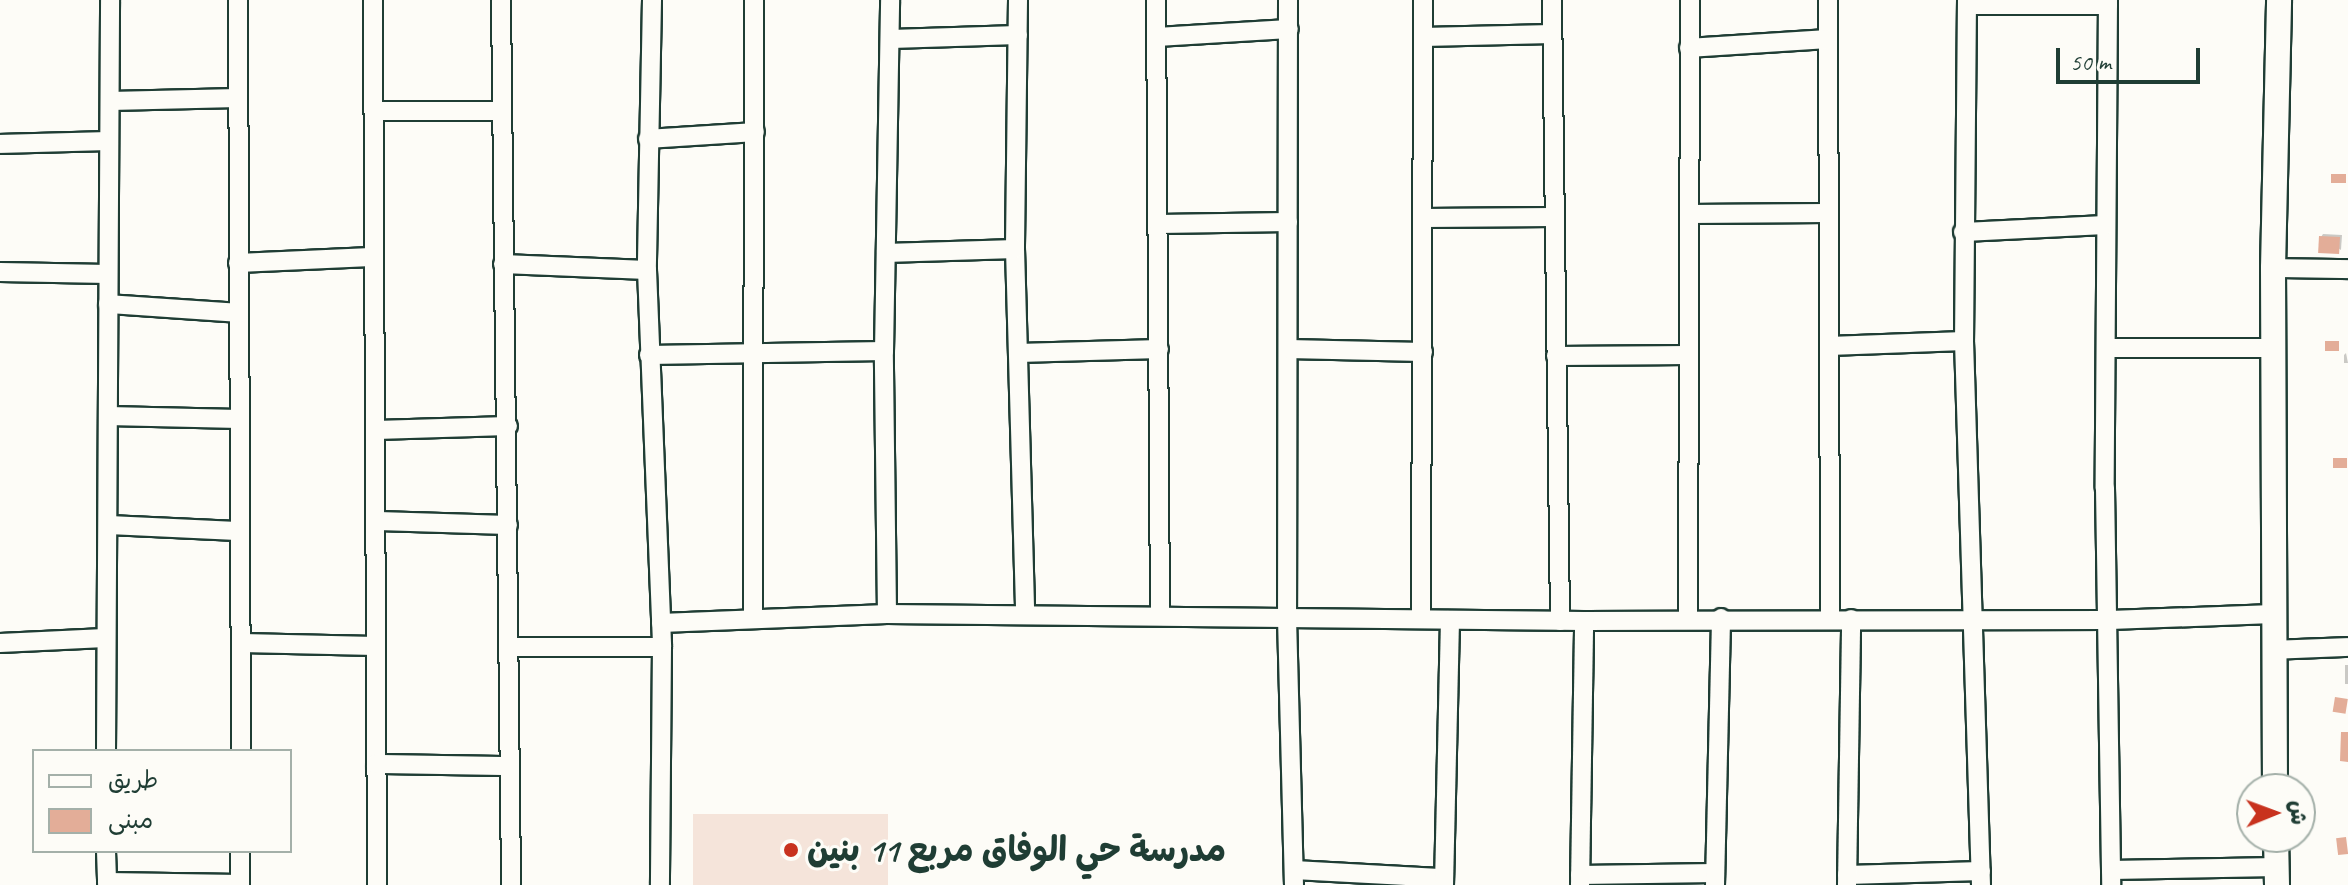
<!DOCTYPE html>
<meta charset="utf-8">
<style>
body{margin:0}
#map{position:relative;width:2348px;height:885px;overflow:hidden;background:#fdfcf7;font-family:Caveat,"Playpen Sans Arabic",sans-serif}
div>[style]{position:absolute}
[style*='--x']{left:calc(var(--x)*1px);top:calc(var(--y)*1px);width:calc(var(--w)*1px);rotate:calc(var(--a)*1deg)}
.built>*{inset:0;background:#f5e4da;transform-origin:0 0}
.shadow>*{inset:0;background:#0003;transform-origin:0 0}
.building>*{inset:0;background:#e3ad98;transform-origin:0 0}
.roads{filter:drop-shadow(2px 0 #1f3d34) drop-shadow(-2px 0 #1f3d34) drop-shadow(0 2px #1f3d34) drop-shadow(0 -2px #1f3d34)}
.street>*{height:18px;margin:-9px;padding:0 9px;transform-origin:9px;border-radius:9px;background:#fdfcf7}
.secondary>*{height:24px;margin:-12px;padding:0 12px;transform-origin:12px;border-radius:12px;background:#fdfcf7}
.dots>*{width:22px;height:22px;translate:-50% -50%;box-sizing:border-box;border:4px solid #fdfcf7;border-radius:50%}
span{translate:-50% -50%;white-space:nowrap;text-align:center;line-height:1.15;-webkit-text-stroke:6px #fdfcf7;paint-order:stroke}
.poi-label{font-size:34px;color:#1f3d34;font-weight:700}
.left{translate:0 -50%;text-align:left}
.legend{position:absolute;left:32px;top:749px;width:260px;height:104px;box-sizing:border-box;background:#fdfcf7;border:2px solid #a4b0a9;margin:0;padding:10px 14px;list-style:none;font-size:24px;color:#1f3d34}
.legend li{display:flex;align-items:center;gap:16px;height:40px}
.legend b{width:40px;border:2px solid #a4b0a9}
.north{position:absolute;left:2236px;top:773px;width:80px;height:80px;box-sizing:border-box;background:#fdfcf7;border:2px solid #a4b0a9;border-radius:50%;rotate:89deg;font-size:22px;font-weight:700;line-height:32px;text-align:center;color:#1f3d34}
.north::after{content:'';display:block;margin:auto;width:28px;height:36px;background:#c8321e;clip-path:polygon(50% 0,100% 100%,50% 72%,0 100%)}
.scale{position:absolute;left:2056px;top:48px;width:144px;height:36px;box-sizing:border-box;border:4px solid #1f3d34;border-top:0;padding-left:10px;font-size:24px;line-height:28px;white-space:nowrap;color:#1f3d34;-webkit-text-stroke:6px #fdfcf7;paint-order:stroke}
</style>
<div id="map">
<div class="built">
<i style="left:693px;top:814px;width:195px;height:71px"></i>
</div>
<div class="shadow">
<i style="clip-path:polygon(2323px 234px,2342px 235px,2341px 250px,2321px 237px)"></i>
<i style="clip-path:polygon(2346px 353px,2348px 363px,2344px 363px,2344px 355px)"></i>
<i style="left:2348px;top:665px;width:19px;height:3px;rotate:90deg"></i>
</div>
<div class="building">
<i style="left:2346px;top:174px;width:9px;height:15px;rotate:90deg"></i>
<i style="left:2319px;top:236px;width:21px;height:17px;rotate:3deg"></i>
<i style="left:2325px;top:341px;width:14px;height:10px"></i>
<i style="left:2333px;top:458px;width:14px;height:10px"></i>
<i style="left:2335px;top:697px;width:13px;height:15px;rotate:9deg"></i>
<i style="clip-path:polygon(2341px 732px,2348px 732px,2348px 762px,2340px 761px)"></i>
<i style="left:2346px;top:837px;width:17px;height:10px;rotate:83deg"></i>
</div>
<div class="roads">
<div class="street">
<i style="--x:238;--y:0;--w:751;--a:89.77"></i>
<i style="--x:373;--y:0;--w:885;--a:89.74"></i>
<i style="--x:501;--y:0;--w:885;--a:89.35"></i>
<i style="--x:652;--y:0;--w:270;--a:91.1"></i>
<i style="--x:647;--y:270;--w:377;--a:87.7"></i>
<i style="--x:662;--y:647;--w:238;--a:90.5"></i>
<i style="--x:1018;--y:0;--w:249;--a:90.7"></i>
<i style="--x:1015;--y:249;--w:365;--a:88.4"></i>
<i style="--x:1156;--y:0;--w:616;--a:89.63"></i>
<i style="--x:1288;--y:0;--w:618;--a:90.09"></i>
<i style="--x:1287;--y:618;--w:267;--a:88.5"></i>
<i style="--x:1552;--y:0;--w:621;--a:89.26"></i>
<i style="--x:1828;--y:0;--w:619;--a:89.81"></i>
<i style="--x:1967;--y:0;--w:341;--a:90.5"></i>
<i style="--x:1964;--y:341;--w:544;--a:88.21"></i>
<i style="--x:2108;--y:0;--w:488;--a:90.4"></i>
<i style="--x:2105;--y:488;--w:397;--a:89.1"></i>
<i style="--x:1967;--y:5;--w:141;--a:0"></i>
<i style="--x:1157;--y:37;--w:132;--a:-3.5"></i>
<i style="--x:1423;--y:37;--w:129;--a:-1.3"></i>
<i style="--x:891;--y:39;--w:127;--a:-1.8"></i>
<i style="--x:1689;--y:48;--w:138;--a:-3.7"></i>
<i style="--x:110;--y:101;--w:128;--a:-1.3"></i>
<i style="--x:374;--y:111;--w:127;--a:0"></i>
<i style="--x:648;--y:139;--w:107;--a:-3.7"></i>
<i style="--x:0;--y:144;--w:109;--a:-1.6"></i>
<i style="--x:1689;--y:214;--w:137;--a:-0.4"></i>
<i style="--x:1424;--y:218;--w:129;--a:-0.4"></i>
<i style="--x:1159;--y:224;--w:129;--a:-0.9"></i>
<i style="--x:1963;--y:232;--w:143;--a:-2.8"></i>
<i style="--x:886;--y:253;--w:129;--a:-1.8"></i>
<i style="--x:238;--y:263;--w:133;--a:-2.6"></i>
<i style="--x:503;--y:264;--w:144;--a:2.4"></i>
<i style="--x:2273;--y:268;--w:75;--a:0.8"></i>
<i style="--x:0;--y:272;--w:108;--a:1.1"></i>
<i style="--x:108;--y:304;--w:131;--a:3.9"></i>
<i style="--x:1829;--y:346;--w:135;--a:-2.1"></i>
<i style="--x:2107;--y:348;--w:166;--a:0"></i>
<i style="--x:1288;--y:349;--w:135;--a:1.3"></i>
<i style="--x:1018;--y:353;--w:141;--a:-1.6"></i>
<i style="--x:649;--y:355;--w:235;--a:-1"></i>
<i style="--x:1556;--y:356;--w:130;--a:-0.4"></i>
<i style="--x:108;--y:416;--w:131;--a:1.3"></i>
<i style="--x:376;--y:430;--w:132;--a:-1.7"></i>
<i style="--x:378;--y:521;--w:130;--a:1.8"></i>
<i style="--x:109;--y:525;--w:128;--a:2.7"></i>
<i style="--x:887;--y:614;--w:263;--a:-90.7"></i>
<i style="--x:884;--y:351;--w:351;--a:-89"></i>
<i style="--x:753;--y:618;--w:618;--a:-89.91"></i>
<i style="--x:1688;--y:618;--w:618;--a:-89.81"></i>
<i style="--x:1421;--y:619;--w:619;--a:-89.81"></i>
<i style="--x:661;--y:623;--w:226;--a:-2.3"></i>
<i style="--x:887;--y:614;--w:697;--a:0.58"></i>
<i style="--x:1584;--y:621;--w:526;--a:-0.11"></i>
<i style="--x:2110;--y:620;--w:163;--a:-2.1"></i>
<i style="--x:0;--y:643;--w:105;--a:-2.7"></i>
<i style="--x:242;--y:643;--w:133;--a:1.3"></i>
<i style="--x:508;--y:647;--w:154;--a:0"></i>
<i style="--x:2273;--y:650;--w:75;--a:-2.3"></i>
<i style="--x:106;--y:751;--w:751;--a:-89.69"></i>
<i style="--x:376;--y:764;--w:132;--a:0.9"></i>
<i style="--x:106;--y:851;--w:34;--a:88"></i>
<i style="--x:1294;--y:870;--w:150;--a:3.1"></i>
<i style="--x:2111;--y:870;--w:166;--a:-1"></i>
<i style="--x:1580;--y:875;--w:135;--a:-0.8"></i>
<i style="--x:1847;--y:875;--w:134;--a:-1.7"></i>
<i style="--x:107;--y:882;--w:133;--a:0.9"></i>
<i style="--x:240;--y:885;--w:34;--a:-90"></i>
<i style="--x:1444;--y:885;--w:265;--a:-88.7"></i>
<i style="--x:1580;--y:885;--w:264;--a:-89.1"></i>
<i style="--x:1715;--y:885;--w:267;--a:-88.7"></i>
<i style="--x:1847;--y:885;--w:266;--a:-89.1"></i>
</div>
<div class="secondary">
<i style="--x:2275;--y:789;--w:521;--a:-90.22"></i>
<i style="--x:2273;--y:268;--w:268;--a:-88.7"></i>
<i style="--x:2276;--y:837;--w:48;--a:88.8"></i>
</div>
</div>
<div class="dots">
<i style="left:791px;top:850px;background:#c8321e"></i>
</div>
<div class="poi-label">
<span class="left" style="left:807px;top:850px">مدرسة حي الوفاق مربع 11 بنين</span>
</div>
<ul class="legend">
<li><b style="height:10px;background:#fdfcf7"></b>طريق</li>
<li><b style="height:22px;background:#e3ad98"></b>مبنى</li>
</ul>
<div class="north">ش</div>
<div class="scale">50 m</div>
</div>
